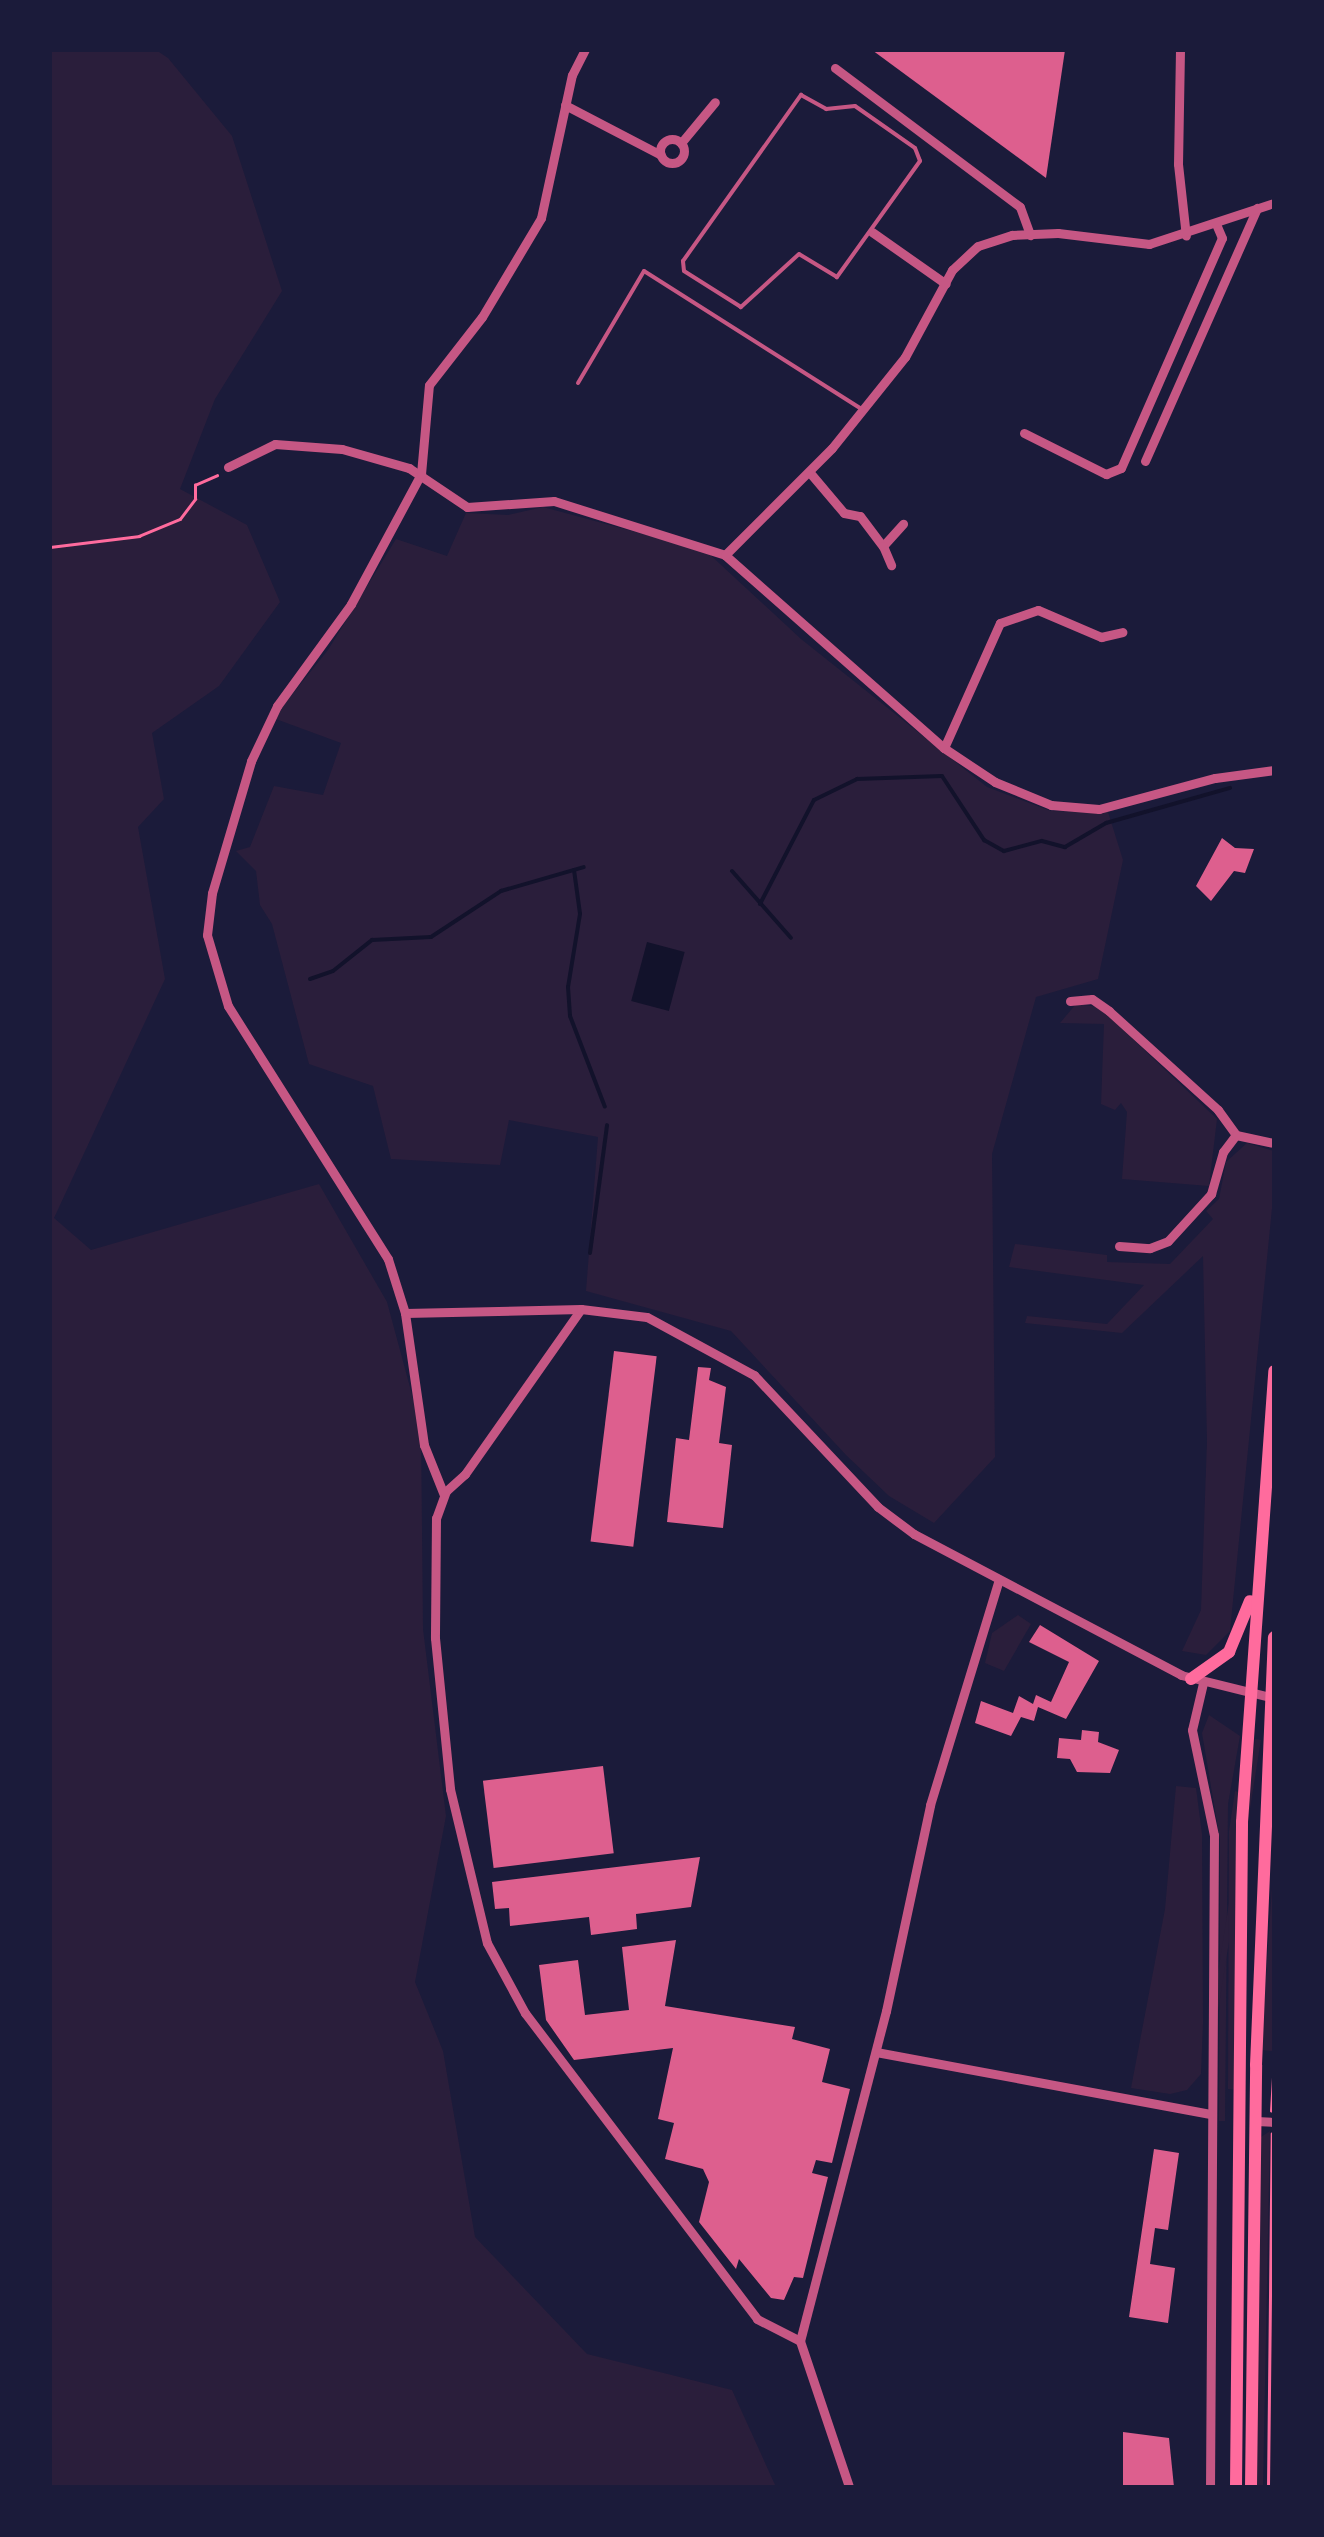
<!DOCTYPE html>
<style>
body{margin:0}
#map{position:relative;width:1324px;height:2537px;overflow:hidden;background:#1b1b3a;font-family:Barlow,sans-serif}
div>[style]{position:absolute}
[style*='--x']{left:calc(var(--x)*1px);top:calc(var(--y)*1px);width:calc(var(--w)*1px);rotate:calc(var(--a)*1deg)}
.green>*{inset:0;background:#2a1e3b;transform-origin:0 0}
.water>*{inset:0;background:#12122b;transform-origin:0 0}
.stream>*{height:4px;margin:-2px;padding:0 2px;transform-origin:2px;border-radius:2px;background:#12122b}
.building>*{inset:0;background:#dd5f8e;transform-origin:0 0}
.path>*{height:2.5px;margin:-1.25px;padding:0 1.25px;transform-origin:1.25px;border-radius:1.25px;background:#ff6b9d}
.service>*{height:4px;margin:-2px;padding:0 2px;transform-origin:2px;border-radius:2px;background:#c65784}
.minor>*{height:9px;margin:-4.5px;padding:0 4.5px;transform-origin:4.5px;border-radius:4.5px;background:#c65784}
.minor>.ring{margin:-4.5px;padding:0;box-sizing:content-box;background:none;border:9px solid #c65784;border-radius:50%}
.secondary>*{height:12px;margin:-6px;padding:0 6px;transform-origin:6px;border-radius:6px;background:#ff6b9d}
span{translate:-50% -50%;white-space:nowrap;text-align:center;line-height:1.15;-webkit-text-stroke:8px #1b1b3a;paint-order:stroke}
.frame{position:absolute;inset:0;border:52px solid #1b1b3a;pointer-events:none}
</style>
<div id="map">
<div class="green">
<i style="clip-path:polygon(50px 50px,156px 50px,168px 58px,232px 136px,282px 291px,215px 399px,180px 489px,247px 525px,280px 602px,219px 686px,152px 733px,164px 799px,138px 827px,165px 979px,54px 1218px,91px 1250px,319px 1184px,387px 1302px,421px 1428px,423px 1629px,446px 1816px,415px 1982px,443px 2051px,475px 2237px,587px 2354px,732px 2390px,776px 2487px,50px 2487px)"></i>
<i style="clip-path:polygon(543px 507px,706px 551px,801px 639px,987px 787px,1051px 811px,1108px 812px,1123px 860px,1098px 979px,1036px 997px,992px 1154px,995px 1457px,934px 1523px,889px 1496px,846px 1455px,731px 1331px,586px 1291px,598px 1137px,509px 1120px,500px 1165px,391px 1159px,373px 1086px,309px 1064px,272px 924px,260px 905px,256px 871px,236px 851px,250px 847px,274px 786px,323px 795px,341px 743px,273px 718px,328px 650px,396px 539px,447px 556px,466px 513px,508px 515px)"></i>
<i style="clip-path:polygon(1076px 1004px,1099px 1007px,1217px 1119px,1209px 1186px,1122px 1179px,1127px 1112px,1121px 1103px,1115px 1110px,1101px 1104px,1104px 1024px,1060px 1023px)"></i>
<i style="clip-path:polygon(1247px 1143px,1274px 1151px,1274px 1188px,1230px 1631px,1206px 1655px,1182px 1651px,1201px 1610px,1207px 1441px,1203px 1256px,1122px 1333px,1025px 1323px,1027px 1316px,1107px 1324px,1144px 1285px,1009px 1267px,1015px 1244px,1107px 1255px,1107px 1262px,1170px 1264px,1213px 1219px,1206px 1211px,1219px 1199px,1226px 1162px)"></i>
<i style="clip-path:polygon(1018px 1615px,1031px 1624px,1004px 1671px,985px 1663px,992px 1633px)"></i>
<i style="clip-path:polygon(1209px 1715px,1240px 1736px,1228px 1804px,1225px 2121px,1219px 2121px,1220px 1840px,1202px 1733px)"></i>
<i style="left:1255px;top:1739px;width:6px;height:288px;rotate:9deg"></i>
<i style="clip-path:polygon(1176px 1786px,1196px 1788px,1202px 1834px,1203px 2023px,1201px 2074px,1187px 2090px,1170px 2094px,1131px 2088px,1165px 1909px)"></i>
<i style="clip-path:polygon(1235px 1791px,1239px 1792px,1237px 2090px,1228px 2089px,1229px 1831px)"></i>
<i style="clip-path:polygon(1274px 1857px,1274px 2014px,1272px 2051px,1261px 2050px)"></i>
<i style="clip-path:polygon(1270px 2131px,1263px 2487px,1256px 2487px,1261px 2137px)"></i>
</div>
<div class="water">
<i style="left:647px;top:942px;width:39px;height:61px;rotate:15deg"></i>
</div>
<div class="stream">
<i style="--x:574;--y:870;--w:44;--a:82.2"></i>
<i style="--x:580;--y:914;--w:74;--a:99.3"></i>
<i style="--x:568;--y:987;--w:29;--a:86"></i>
<i style="--x:570;--y:1016;--w:97;--a:69"></i>
<i style="--x:732;--y:871;--w:89;--a:48.6"></i>
<i style="--x:760;--y:904;--w:117;--a:-62.6"></i>
<i style="--x:814;--y:800;--w:48;--a:-26"></i>
<i style="--x:857;--y:779;--w:85;--a:-2"></i>
<i style="--x:942;--y:776;--w:77;--a:56.7"></i>
<i style="--x:984;--y:840;--w:23;--a:29"></i>
<i style="--x:1004;--y:851;--w:39;--a:-15"></i>
<i style="--x:1042;--y:841;--w:24;--a:15"></i>
<i style="--x:1065;--y:847;--w:48;--a:-30.3"></i>
<i style="--x:1106;--y:823;--w:129;--a:-15.8"></i>
<i style="--x:310;--y:979;--w:24;--a:-19"></i>
<i style="--x:333;--y:971;--w:50;--a:-38.5"></i>
<i style="--x:372;--y:940;--w:59;--a:-2.9"></i>
<i style="--x:431;--y:937;--w:84;--a:-33.3"></i>
<i style="--x:501;--y:891;--w:86;--a:-16.1"></i>
<i style="--x:590;--y:1253;--w:129;--a:-82.4"></i>
</div>
<div class="building">
<i style="clip-path:polygon(872px 50px,1065px 50px,1046px 178px)"></i>
<i style="clip-path:polygon(1222px 838px,1235px 848px,1254px 849px,1245px 873px,1234px 871px,1211px 901px,1196px 886px)"></i>
<i style="left:614px;top:1351px;width:43px;height:192px;rotate:7deg"></i>
<i style="clip-path:polygon(698px 1367px,711px 1368px,709px 1380px,726px 1387px,719px 1443px,732px 1445px,723px 1528px,667px 1522px,676px 1438px,689px 1440px)"></i>
<i style="clip-path:polygon(1040px 1625px,1099px 1661px,1066px 1719px,1038px 1707px,1034px 1721px,1021px 1717px,1011px 1736px,975px 1723px,981px 1701px,1013px 1713px,1019px 1696px,1033px 1704px,1036px 1695px,1051px 1702px,1069px 1662px,1029px 1642px)"></i>
<i style="clip-path:polygon(1082px 1730px,1099px 1732px,1098px 1742px,1119px 1750px,1110px 1773px,1077px 1772px,1070px 1759px,1057px 1758px,1059px 1738px,1081px 1740px)"></i>
<i style="left:603px;top:1766px;width:88px;height:121px;rotate:83deg"></i>
<i style="clip-path:polygon(700px 1857px,691px 1907px,636px 1914px,637px 1929px,591px 1935px,589px 1917px,510px 1926px,509px 1908px,495px 1909px,492px 1882px)"></i>
<i style="clip-path:polygon(676px 1940px,665px 2006px,795px 2027px,792px 2039px,830px 2049px,822px 2082px,850px 2089px,832px 2163px,816px 2160px,812px 2173px,828px 2177px,803px 2278px,794px 2277px,784px 2300px,771px 2298px,739px 2259px,736px 2269px,699px 2222px,709px 2182px,703px 2169px,665px 2159px,674px 2123px,658px 2119px,673px 2048px,574px 2060px,546px 2020px,539px 1965px,578px 1960px,585px 2015px,629px 2010px,622px 1947px)"></i>
<i style="clip-path:polygon(1154px 2149px,1179px 2153px,1168px 2230px,1155px 2228px,1150px 2264px,1175px 2268px,1168px 2323px,1129px 2317px)"></i>
<i style="clip-path:polygon(1123px 2432px,1169px 2438px,1174px 2487px,1123px 2487px)"></i>
</div>
<div class="path">
<i style="--x:50;--y:509;--w:12;--a:90"></i>
<i style="--x:50;--y:547;--w:90;--a:-7"></i>
<i style="--x:139;--y:536;--w:44;--a:-22.5"></i>
<i style="--x:180;--y:519;--w:25;--a:-53"></i>
<i style="--x:195;--y:499;--w:14;--a:-90"></i>
<i style="--x:195;--y:485;--w:24;--a:-24"></i>
<i style="--x:1271;--y:2111;--w:51;--a:-86.6"></i>
<i style="--x:1268;--y:2487;--w:353;--a:-89.4"></i>
</div>
<div class="service">
<i style="--x:801;--y:95;--w:29;--a:29"></i>
<i style="--x:826;--y:109;--w:29;--a:-6"></i>
<i style="--x:855;--y:106;--w:73;--a:35"></i>
<i style="--x:915;--y:148;--w:14;--a:69"></i>
<i style="--x:920;--y:161;--w:143;--a:125.6"></i>
<i style="--x:837;--y:277;--w:44;--a:-148.8"></i>
<i style="--x:799;--y:254;--w:79;--a:137.6"></i>
<i style="--x:741;--y:307;--w:67;--a:-147.7"></i>
<i style="--x:684;--y:271;--w:10;--a:-96"></i>
<i style="--x:683;--y:261;--w:204;--a:-54.6"></i>
<i style="--x:578;--y:383;--w:130;--a:-59.5"></i>
<i style="--x:644;--y:271;--w:259;--a:32.4"></i>
</div>
<div class="minor">
<i style="--x:1180;--y:50;--w:114;--a:91"></i>
<i style="--x:1178;--y:164;--w:72;--a:83.7"></i>
<i style="--x:835;--y:68;--w:231;--a:36.9"></i>
<i style="--x:1020;--y:207;--w:30;--a:70"></i>
<i style="--x:565;--y:105;--w:108;--a:27.5"></i>
<i class="ring" style="left:660px;top:139px;width:15px;height:15px"></i>
<i style="--x:681;--y:143;--w:53;--a:-50.3"></i>
<i style="--x:872;--y:232;--w:90;--a:35.1"></i>
<i style="--x:1024;--y:433;--w:92;--a:26.6"></i>
<i style="--x:1106;--y:474;--w:16;--a:-22"></i>
<i style="--x:1121;--y:468;--w:251;--a:-66.3"></i>
<i style="--x:1222;--y:238;--w:15;--a:-113"></i>
<i style="--x:1145;--y:461;--w:277;--a:-66.1"></i>
<i style="--x:228;--y:467;--w:52;--a:-26.1"></i>
<i style="--x:275;--y:444;--w:67;--a:4.3"></i>
<i style="--x:342;--y:449;--w:70;--a:15.8"></i>
<i style="--x:409;--y:468;--w:70;--a:33.9"></i>
<i style="--x:467;--y:507;--w:87;--a:-3.9"></i>
<i style="--x:554;--y:501;--w:179;--a:17.5"></i>
<i style="--x:725;--y:555;--w:292;--a:41.4"></i>
<i style="--x:944;--y:748;--w:61;--a:33.7"></i>
<i style="--x:995;--y:782;--w:61;--a:22.3"></i>
<i style="--x:1051;--y:805;--w:48;--a:4.8"></i>
<i style="--x:1099;--y:809;--w:120;--a:-15"></i>
<i style="--x:1215;--y:778;--w:60;--a:-7.7"></i>
<i style="--x:811;--y:474;--w:51;--a:49.8"></i>
<i style="--x:844;--y:513;--w:16;--a:11"></i>
<i style="--x:860;--y:516;--w:38;--a:53"></i>
<i style="--x:883;--y:546;--w:30;--a:-48"></i>
<i style="--x:883;--y:546;--w:21;--a:67"></i>
<i style="--x:725;--y:555;--w:151;--a:-45"></i>
<i style="--x:832;--y:448;--w:117;--a:-51.3"></i>
<i style="--x:905;--y:357;--w:99;--a:-61.6"></i>
<i style="--x:952;--y:270;--w:35;--a:-43"></i>
<i style="--x:978;--y:246;--w:36;--a:-18"></i>
<i style="--x:1012;--y:235;--w:46;--a:-2.5"></i>
<i style="--x:1058;--y:233;--w:92;--a:6.9"></i>
<i style="--x:1149;--y:244;--w:132;--a:-18.2"></i>
<i style="--x:944;--y:748;--w:137;--a:-65.9"></i>
<i style="--x:1000;--y:623;--w:40;--a:-18.9"></i>
<i style="--x:1038;--y:610;--w:69;--a:23.2"></i>
<i style="--x:1101;--y:637;--w:22;--a:-13"></i>
<i style="--x:1070;--y:1001;--w:22;--a:-5"></i>
<i style="--x:1092;--y:999;--w:21;--a:35"></i>
<i style="--x:1109;--y:1011;--w:147;--a:42.2"></i>
<i style="--x:1218;--y:1110;--w:31;--a:54"></i>
<i style="--x:1119;--y:1246;--w:31;--a:4"></i>
<i style="--x:1150;--y:1248;--w:19;--a:-21"></i>
<i style="--x:1168;--y:1241;--w:64;--a:-47.5"></i>
<i style="--x:1211;--y:1194;--w:44;--a:-74.1"></i>
<i style="--x:1223;--y:1152;--w:21;--a:-53"></i>
<i style="--x:1236;--y:1135;--w:39;--a:12"></i>
<i style="--x:581;--y:1309;--w:202;--a:125.1"></i>
<i style="--x:465;--y:1474;--w:25;--a:138"></i>
<i style="--x:446;--y:1491;--w:29;--a:110"></i>
<i style="--x:436;--y:1518;--w:120;--a:90.5"></i>
<i style="--x:435;--y:1638;--w:152;--a:84.3"></i>
<i style="--x:450;--y:1789;--w:158;--a:76.5"></i>
<i style="--x:487;--y:1943;--w:80;--a:61.5"></i>
<i style="--x:525;--y:2013;--w:384;--a:52.8"></i>
<i style="--x:757;--y:2319;--w:48;--a:27.1"></i>
<i style="--x:800;--y:2341;--w:154;--a:71.4"></i>
<i style="--x:405;--y:1313;--w:176;--a:-1.3"></i>
<i style="--x:581;--y:1309;--w:66;--a:6.9"></i>
<i style="--x:647;--y:1317;--w:122;--a:28.5"></i>
<i style="--x:754;--y:1375;--w:181;--a:46.8"></i>
<i style="--x:878;--y:1507;--w:45;--a:36.9"></i>
<i style="--x:914;--y:1534;--w:302;--a:27.8"></i>
<i style="--x:1181;--y:1675;--w:96;--a:13.9"></i>
<i style="--x:444;--y:1495;--w:54;--a:-111.8"></i>
<i style="--x:424;--y:1445;--w:133;--a:-98.2"></i>
<i style="--x:405;--y:1313;--w:57;--a:-107.5"></i>
<i style="--x:388;--y:1259;--w:299;--a:-122.3"></i>
<i style="--x:228;--y:1006;--w:74;--a:-106.5"></i>
<i style="--x:207;--y:935;--w:42;--a:-83.2"></i>
<i style="--x:212;--y:893;--w:138;--a:-73.5"></i>
<i style="--x:251;--y:761;--w:61;--a:-64.7"></i>
<i style="--x:277;--y:706;--w:126;--a:-54"></i>
<i style="--x:351;--y:604;--w:148;--a:-61.7"></i>
<i style="--x:421;--y:474;--w:89;--a:-84.9"></i>
<i style="--x:429;--y:385;--w:86;--a:-52.1"></i>
<i style="--x:482;--y:317;--w:115;--a:-59.2"></i>
<i style="--x:541;--y:218;--w:146;--a:-77.8"></i>
<i style="--x:572;--y:75;--w:28;--a:-63"></i>
<i style="--x:1203;--y:1683;--w:48;--a:103.2"></i>
<i style="--x:1192;--y:1730;--w:107;--a:78.2"></i>
<i style="--x:1214;--y:1835;--w:652;--a:90.35"></i>
<i style="--x:876;--y:2052;--w:340;--a:10.5"></i>
<i style="--x:1256;--y:2121;--w:18;--a:3"></i>
<i style="--x:800;--y:2341;--w:341;--a:-75.4"></i>
<i style="--x:886;--y:2011;--w:211;--a:-77.9"></i>
<i style="--x:930;--y:1805;--w:233;--a:-73"></i>
</div>
<div class="secondary">
<i style="--x:1191;--y:1679;--w:47;--a:-35.4"></i>
<i style="--x:1229;--y:1652;--w:55;--a:-67.6"></i>
<i style="--x:1236;--y:2487;--w:665;--a:-89.48"></i>
<i style="--x:1242;--y:1822;--w:452;--a:-85.9"></i>
<i style="--x:1251;--y:2487;--w:422;--a:-89.3"></i>
<i style="--x:1256;--y:2065;--w:428;--a:-87.6"></i>
</div>
<div class="frame"></div>
</div>
